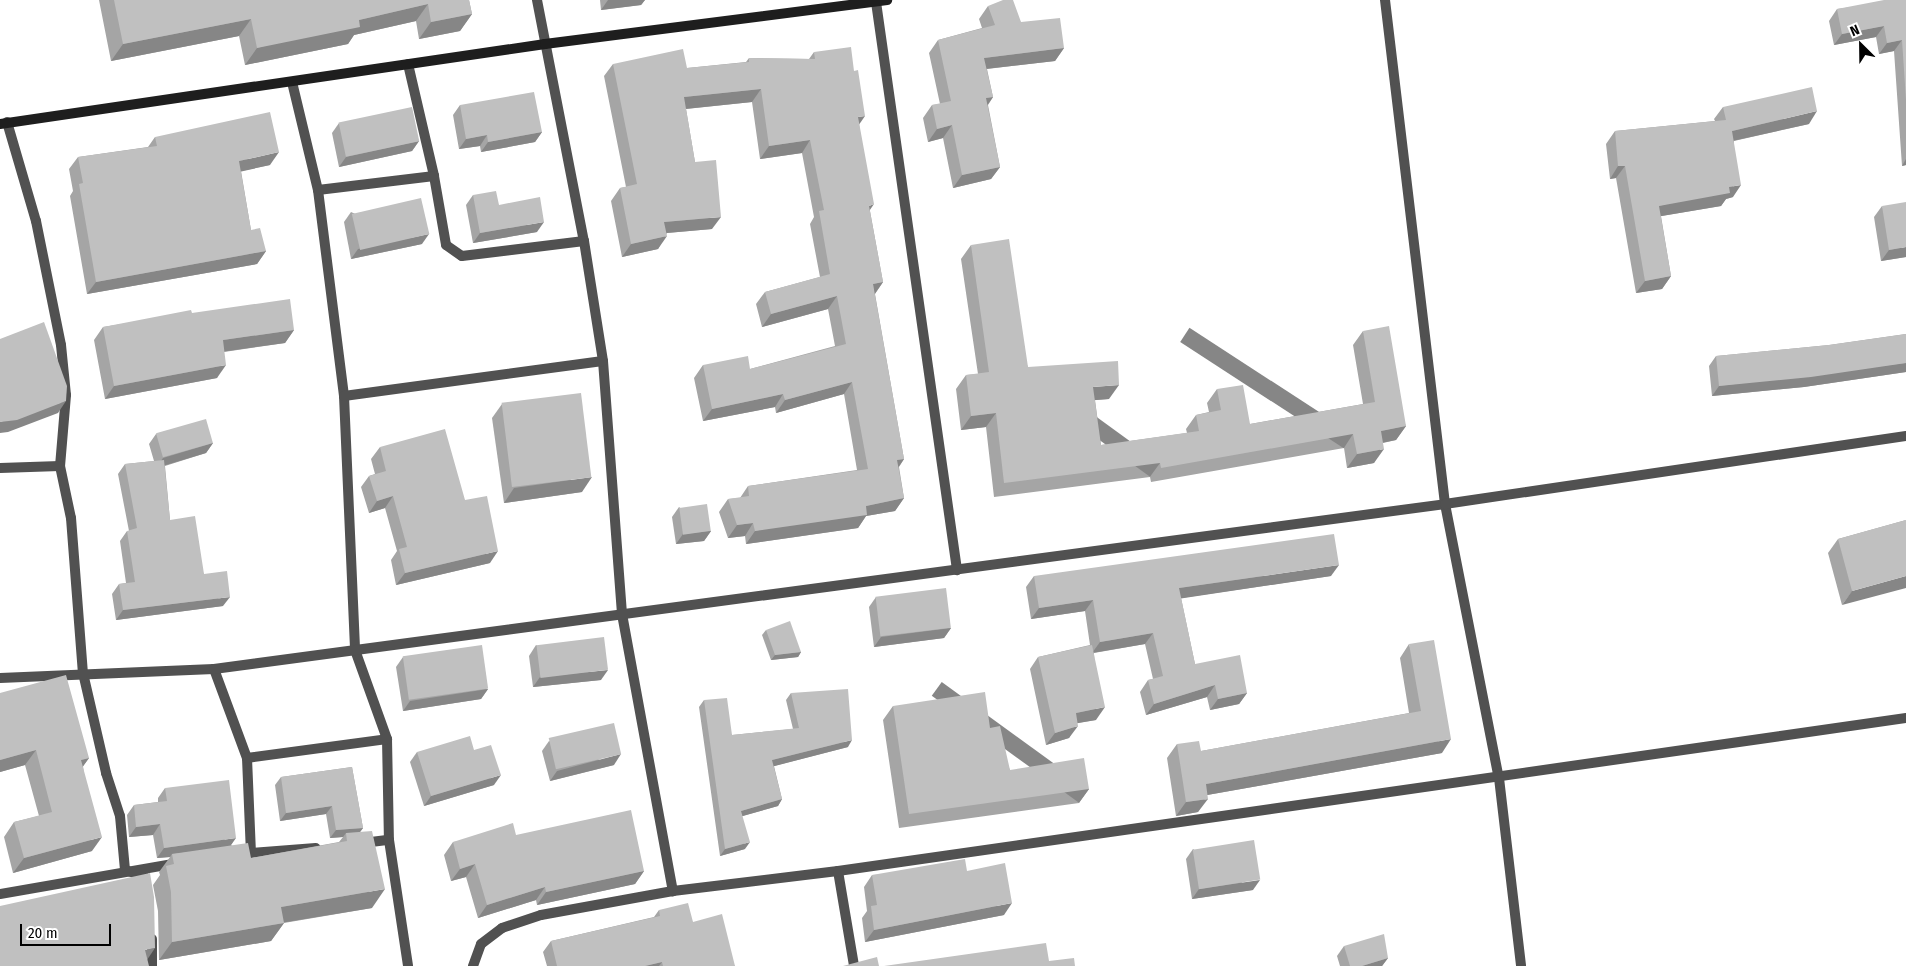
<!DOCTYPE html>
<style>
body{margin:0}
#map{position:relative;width:1906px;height:966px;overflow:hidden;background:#fff;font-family:"Fira Sans Condensed",sans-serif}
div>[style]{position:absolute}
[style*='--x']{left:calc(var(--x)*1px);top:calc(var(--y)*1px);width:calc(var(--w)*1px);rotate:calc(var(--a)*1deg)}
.street>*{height:10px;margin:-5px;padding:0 5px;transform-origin:5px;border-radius:5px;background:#515151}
.secondary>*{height:10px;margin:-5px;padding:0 5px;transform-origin:5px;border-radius:5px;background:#1e1e1e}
.wall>*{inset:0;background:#a5a5a5}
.shaded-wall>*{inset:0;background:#868686;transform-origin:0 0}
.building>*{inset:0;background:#c0c0c0;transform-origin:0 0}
span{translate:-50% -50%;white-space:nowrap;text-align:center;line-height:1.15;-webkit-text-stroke:4.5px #fff;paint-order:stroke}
.north{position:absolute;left:1836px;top:20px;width:50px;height:50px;-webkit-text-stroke:4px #fff;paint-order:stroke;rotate:337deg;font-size:14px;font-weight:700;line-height:20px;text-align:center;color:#000}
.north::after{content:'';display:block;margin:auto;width:18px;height:22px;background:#000;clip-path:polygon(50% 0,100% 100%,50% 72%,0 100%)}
.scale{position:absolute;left:20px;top:924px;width:91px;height:22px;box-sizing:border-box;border:2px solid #000;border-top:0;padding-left:6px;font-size:15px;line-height:18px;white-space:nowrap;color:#000;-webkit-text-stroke:4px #fff;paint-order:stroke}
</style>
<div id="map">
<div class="street">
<i style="--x:537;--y:0;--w:246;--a:79"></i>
<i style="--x:584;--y:241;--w:121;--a:81"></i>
<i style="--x:603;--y:361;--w:254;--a:85.7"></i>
<i style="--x:622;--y:614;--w:282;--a:79.6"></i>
<i style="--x:1385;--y:0;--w:508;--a:83.21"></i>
<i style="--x:1445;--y:504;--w:279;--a:78.9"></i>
<i style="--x:1499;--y:778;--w:189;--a:83.3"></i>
<i style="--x:876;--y:2;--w:574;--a:81.88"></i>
<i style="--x:408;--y:64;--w:115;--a:76.9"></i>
<i style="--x:292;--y:82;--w:111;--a:76.5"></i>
<i style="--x:318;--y:190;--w:208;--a:82.8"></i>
<i style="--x:344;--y:396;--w:254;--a:87.5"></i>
<i style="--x:355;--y:650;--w:95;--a:70.2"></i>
<i style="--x:387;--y:739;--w:101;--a:88.9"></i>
<i style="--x:389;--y:840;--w:127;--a:81.4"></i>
<i style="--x:7;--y:122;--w:103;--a:73.7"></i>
<i style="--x:36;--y:221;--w:126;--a:78.6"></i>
<i style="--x:61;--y:345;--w:50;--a:84.3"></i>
<i style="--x:66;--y:395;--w:71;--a:94.8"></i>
<i style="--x:60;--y:466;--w:53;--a:78.1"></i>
<i style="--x:71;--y:518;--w:155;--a:85.6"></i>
<i style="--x:83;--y:673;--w:103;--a:77"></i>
<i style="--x:106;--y:773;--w:45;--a:72"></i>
<i style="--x:120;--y:816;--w:54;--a:84.7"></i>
<i style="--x:125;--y:870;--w:20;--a:18"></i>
<i style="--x:144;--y:876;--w:9;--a:77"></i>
<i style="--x:318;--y:190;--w:117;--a:-6.9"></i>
<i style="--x:434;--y:176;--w:70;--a:80.1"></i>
<i style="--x:446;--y:245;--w:19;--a:35"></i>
<i style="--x:462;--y:256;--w:123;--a:-7"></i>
<i style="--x:344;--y:396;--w:261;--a:-7.7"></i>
<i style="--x:0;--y:468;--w:60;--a:-1.9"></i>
<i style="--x:214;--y:669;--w:95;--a:69.7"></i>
<i style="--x:247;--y:758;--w:94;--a:87.6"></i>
<i style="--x:0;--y:678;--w:214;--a:-2.4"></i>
<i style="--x:214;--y:669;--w:1242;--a:-7.63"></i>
<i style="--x:1445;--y:504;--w:466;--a:-8.4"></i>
<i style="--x:247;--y:758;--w:141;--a:-7.7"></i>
<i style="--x:363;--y:843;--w:26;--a:-7"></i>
<i style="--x:239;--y:854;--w:77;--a:-4.5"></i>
<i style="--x:838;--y:871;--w:96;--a:80.4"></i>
<i style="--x:0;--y:894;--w:180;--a:-9.9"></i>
<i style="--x:152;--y:939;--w:27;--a:90"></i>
<i style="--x:473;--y:966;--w:23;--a:-70"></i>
<i style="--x:481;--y:944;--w:26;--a:-37"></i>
<i style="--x:502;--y:928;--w:41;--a:-18.4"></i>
<i style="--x:541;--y:915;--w:134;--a:-10.3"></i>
<i style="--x:673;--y:891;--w:166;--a:-6.9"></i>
<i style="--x:838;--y:871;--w:1079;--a:-8.15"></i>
</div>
<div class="secondary">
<i style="--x:0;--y:124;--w:551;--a:-8.35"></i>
<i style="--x:545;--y:44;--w:345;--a:-7.3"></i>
</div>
<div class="wall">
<i style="clip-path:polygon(99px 0,469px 0,472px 14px,460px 31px,419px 39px,416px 21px,354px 35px,348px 44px,245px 65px,239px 36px,111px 61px)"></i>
<i style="clip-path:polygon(600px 0,645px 0,641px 5px,601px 10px)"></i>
<i style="clip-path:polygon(1906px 0,1906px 165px,1902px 166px,1894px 51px,1879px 54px,1876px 37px,1834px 45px,1829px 21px,1837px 9px)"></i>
<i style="clip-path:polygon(988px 6px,1021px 22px,1064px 48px,1055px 61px,987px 69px,993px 97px,988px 105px,1000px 167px,991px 179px,953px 188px,943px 138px,928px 142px,923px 118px,932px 105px,940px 104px,929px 53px,938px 40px,982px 28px,979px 19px)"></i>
<i style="clip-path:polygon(814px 52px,859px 124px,870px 211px,883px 282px,875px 294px,904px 459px,899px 467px,904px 498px,895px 511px,866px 516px,858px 528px,746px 544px,745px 536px,728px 538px,719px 512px,728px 499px,740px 498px,748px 486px,857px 470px,844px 394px,776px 413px,775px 407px,703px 421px,694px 378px,703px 365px,750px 369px,835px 346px,828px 309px,762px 327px,756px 304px,765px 292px,820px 277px,810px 224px,814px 217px,802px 153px,760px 159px,752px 102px,686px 109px,695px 162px,712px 229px,667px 233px,658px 249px,622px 257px,611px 201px,620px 188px,626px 187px,604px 76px,613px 64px,687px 68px,746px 62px,749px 58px,809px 59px)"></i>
<i style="clip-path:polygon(460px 105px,542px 132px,535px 142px,481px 152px,480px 146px,459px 149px,453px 115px)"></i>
<i style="clip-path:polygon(1723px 107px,1809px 124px,1734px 141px,1733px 197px,1726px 199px,1721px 206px,1661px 216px,1671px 276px,1662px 289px,1636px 293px,1616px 178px,1610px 179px,1606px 144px,1615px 131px,1715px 121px,1714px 119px)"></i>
<i style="clip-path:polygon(339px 123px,419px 141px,412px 151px,339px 167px,332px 133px)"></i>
<i style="clip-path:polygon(155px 137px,270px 165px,241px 171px,251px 230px,266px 251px,257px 264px,87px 294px,70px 196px,73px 191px,69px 169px,78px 157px,148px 147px)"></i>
<i style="clip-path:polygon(473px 195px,499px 205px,537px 232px,473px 243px,466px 205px)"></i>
<i style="clip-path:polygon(1882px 206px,1906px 257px,1881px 261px,1874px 217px)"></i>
<i style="clip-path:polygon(351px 212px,422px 244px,351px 259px,344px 222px)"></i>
<i style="clip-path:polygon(971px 245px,1028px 367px,1109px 399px,1095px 400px,1101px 445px,1187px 433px,1186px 429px,1196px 415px,1209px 412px,1207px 403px,1217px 389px,1250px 424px,1363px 404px,1353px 345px,1363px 331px,1406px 426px,1396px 440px,1383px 443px,1374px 463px,1347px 468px,1344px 448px,1151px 482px,1150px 477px,994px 497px,986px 427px,961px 430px,956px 389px,966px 375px,978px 374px,961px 259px)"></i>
<i style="clip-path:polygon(192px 313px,294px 330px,285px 343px,224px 352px,217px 378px,105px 399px,94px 340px,103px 327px)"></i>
<i style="clip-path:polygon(1906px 334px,1906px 372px,1804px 387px,1712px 396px,1709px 366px,1716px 356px,1829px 345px)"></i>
<i style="clip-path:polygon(502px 404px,582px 492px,504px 503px,492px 418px)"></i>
<i style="clip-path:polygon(156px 434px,213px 443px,206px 453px,165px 466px,170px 520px,204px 574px,223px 606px,116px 620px,112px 594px,119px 584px,126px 583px,120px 541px,127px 531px,129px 531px,118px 474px,125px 464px,154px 461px,149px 444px)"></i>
<i style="clip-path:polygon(380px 447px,465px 500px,490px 563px,396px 585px,391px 560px,397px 551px,385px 508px,369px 513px,361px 487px,369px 476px,375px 474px,371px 459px)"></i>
<i style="clip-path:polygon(679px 507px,711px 531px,704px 541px,676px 544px,672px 517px)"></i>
<i style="clip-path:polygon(1906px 520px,1842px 605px,1828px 553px,1838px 539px)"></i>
<i style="clip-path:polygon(1034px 576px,1331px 576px,1181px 598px,1195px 664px,1247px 693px,1239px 704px,1210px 710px,1207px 697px,1146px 715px,1140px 692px,1148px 680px,1153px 679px,1145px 644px,1094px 653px,1096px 720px,1077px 723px,1069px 738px,1046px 745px,1030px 669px,1038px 657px,1090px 645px,1085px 611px,1031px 619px,1026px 587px)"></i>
<i style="clip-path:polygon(876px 597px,951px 628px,944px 638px,874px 647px,869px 607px)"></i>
<i style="clip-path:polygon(766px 630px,801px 652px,798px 657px,771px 660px,762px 635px)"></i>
<i style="clip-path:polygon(1409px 644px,1442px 753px,1207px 795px,1198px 812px,1176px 816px,1167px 758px,1177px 744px,1201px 751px,1409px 713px,1400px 658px)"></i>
<i style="clip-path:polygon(536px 645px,601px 680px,533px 687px,529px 656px)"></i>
<i style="clip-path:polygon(403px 657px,488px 689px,481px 699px,403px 711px,396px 667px)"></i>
<i style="clip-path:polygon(0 693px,89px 758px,83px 766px,92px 851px,13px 873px,4px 837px,14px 822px,39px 816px,25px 765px,0 772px)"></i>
<i style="clip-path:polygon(791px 693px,848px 747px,774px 766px,782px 799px,778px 806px,742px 816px,745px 849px,720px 856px,699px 707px,704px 700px,732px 735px,793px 729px,786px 700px)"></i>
<i style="clip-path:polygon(893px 706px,990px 728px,1010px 770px,1089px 789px,1079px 803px,899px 828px,883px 720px)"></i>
<i style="clip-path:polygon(549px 741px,614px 765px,550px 781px,542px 751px)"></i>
<i style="clip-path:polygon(474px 750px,494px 785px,424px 806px,410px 762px,417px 752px)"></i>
<i style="clip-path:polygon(352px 767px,363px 828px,360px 832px,372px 908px,284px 923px,271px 941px,159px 960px,158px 911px,153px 885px,160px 875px,159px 872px,170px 857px,157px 858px,153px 835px,129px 837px,127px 815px,134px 805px,158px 802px,158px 798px,165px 788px,231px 845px,251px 858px,339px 842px,343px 837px,330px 838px,326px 814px,280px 821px,275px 785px,281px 777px)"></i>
<i style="clip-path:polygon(516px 835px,644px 871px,635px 884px,537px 905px,536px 900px,478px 918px,466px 877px,451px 881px,444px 855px,453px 842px)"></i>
<i style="clip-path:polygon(1193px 849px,1253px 890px,1192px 899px,1186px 859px)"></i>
<i style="clip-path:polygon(967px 871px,1004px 915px,865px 942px,862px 918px,867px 911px,864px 887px,872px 875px)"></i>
<i style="clip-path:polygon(659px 910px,693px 922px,735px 966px,547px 966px,543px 952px,551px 941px,654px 917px)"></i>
<i style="clip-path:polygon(1344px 946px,1388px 958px,1382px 966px,1340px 966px,1337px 956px)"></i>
</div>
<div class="shaded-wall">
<i style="clip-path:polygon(608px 0,645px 0,641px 5px,601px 10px)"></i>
<i style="clip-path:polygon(428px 4px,416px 21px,354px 35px,348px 44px,245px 65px,257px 48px,359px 20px)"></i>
<i style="clip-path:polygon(472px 14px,460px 31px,419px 39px,431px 22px)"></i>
<i style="clip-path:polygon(251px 19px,239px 36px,111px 61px,123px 44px)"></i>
<i style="clip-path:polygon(1884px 26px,1876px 37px,1834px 45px,1842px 34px)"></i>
<i style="clip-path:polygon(1902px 40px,1894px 51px,1879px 54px,1887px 43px)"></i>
<i style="clip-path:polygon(1064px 48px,1055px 61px,976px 70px,984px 58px)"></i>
<i style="clip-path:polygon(761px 89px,752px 102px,675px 110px,684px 97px)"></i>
<i style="clip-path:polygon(993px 97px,984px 110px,986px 98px)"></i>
<i style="clip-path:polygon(1817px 111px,1809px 124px,1723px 143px,1732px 131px)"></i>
<i style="clip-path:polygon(865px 116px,856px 129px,858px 117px)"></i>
<i style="clip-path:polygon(952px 125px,943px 138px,928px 142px,937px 129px)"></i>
<i style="clip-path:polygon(542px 132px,535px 142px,481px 152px,488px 142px)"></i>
<i style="clip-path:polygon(487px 135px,480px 146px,459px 149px,466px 139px)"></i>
<i style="clip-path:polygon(810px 140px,802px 153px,760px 159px,769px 146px)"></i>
<i style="clip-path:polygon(419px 141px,412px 151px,339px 167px,346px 157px)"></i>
<i style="clip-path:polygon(279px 152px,270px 165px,230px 174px,239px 161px)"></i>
<i style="clip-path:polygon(1906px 159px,1906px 165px,1902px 166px)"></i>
<i style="clip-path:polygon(1618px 166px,1625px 166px,1616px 178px,1610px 179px)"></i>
<i style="clip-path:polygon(1000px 167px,991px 179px,953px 188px,962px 175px)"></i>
<i style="clip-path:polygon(1741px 185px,1733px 197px,1726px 199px,1721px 206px,1650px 218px,1659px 206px,1729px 187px)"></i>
<i style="clip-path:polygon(874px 204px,865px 217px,869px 206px)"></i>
<i style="clip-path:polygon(721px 217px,712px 229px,655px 234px,664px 222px)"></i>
<i style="clip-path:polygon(544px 222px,537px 232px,473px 243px,480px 233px)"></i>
<i style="clip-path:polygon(429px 234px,422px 244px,351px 259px,358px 249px)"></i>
<i style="clip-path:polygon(667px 236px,658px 249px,622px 257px,631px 244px)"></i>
<i style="clip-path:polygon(1906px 247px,1906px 257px,1881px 261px,1889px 250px)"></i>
<i style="clip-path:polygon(266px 251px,257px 264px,87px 294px,96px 282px)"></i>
<i style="clip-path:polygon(1671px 276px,1662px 289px,1636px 293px,1645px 281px)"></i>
<i style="clip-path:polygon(883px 282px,874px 295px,873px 284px)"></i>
<i style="clip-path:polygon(837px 296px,828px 309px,762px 327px,771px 314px)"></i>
<i style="clip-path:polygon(294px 330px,285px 343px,214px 353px,223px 340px)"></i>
<i style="clip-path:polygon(1906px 363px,1906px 372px,1804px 387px,1712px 396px,1719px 386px)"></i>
<i style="clip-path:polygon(226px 365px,217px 378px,105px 399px,114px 386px)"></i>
<i style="clip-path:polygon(852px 382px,844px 394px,776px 413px,785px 400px)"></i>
<i style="clip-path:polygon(1119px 385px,1109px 399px,1084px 401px,1093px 387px)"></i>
<i style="clip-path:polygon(783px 394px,775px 407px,703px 421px,712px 409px)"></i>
<i style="clip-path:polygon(66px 401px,58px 413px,8px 432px,0 433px,0 422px)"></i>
<i style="clip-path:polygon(996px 413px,986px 427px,961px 430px,971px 416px)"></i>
<i style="clip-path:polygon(1406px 426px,1396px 440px,1371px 445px,1381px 431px)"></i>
<i style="left:1353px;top:434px;width:17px;height:195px;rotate:123deg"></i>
<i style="clip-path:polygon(213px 443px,206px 453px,156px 468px,163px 458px)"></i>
<i style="clip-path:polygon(1384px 449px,1374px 463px,1347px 468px,1357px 454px)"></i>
<i style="clip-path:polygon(904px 459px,895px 472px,897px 460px)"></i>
<i style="left:1160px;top:463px;width:17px;height:157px;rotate:126deg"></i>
<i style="clip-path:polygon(592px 477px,582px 492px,504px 503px,514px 488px)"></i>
<i style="clip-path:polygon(393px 496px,385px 508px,369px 513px,377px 501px)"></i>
<i style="clip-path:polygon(904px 498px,895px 511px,866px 516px,858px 528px,746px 544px,755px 531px,866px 506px)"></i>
<i style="clip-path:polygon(753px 523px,745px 536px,728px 538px,737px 525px)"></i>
<i style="clip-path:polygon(711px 531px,704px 541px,676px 544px,683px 534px)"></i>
<i style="clip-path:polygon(498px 551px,490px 563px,396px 585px,405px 573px)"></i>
<i style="clip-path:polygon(1339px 565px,1331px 576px,1171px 600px,1179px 588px)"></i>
<i style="clip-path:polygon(1906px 576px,1906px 588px,1842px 605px,1852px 591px)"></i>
<i style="clip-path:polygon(230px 597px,223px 606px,116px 620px,123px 610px)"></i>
<i style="clip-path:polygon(1093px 600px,1085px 611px,1031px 619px,1039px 608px)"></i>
<i style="clip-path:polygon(951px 628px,944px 638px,874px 647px,881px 637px)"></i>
<i style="clip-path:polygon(1153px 633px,1145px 644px,1092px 653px,1100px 642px)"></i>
<i style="clip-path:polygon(801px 652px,798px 657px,771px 660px,775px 655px)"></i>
<i style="clip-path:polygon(608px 670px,601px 680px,533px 687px,540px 677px)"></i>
<i style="clip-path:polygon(1215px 685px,1207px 697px,1146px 715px,1154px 704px)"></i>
<i style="clip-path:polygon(488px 689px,481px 699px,403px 711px,410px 701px)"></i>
<i style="clip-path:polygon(1247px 693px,1239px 704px,1210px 710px,1218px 699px)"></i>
<i style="clip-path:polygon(1105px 707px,1096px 720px,1067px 725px,1076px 713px)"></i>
<i style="clip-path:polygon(1078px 726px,1069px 738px,1046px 745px,1055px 733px)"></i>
<i style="clip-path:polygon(1451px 739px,1442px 753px,1196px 797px,1206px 784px)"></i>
<i style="clip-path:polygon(852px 740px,848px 747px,767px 768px,772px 760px)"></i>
<i style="clip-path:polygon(36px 750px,25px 765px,0 772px,0 760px)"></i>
<i style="clip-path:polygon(621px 754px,614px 765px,550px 781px,557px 771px)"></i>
<i style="clip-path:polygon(89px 758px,79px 772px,81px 760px)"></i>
<i style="clip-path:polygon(501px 775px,494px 785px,424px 806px,431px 796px)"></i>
<i style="left:1089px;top:789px;width:17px;height:182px;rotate:126deg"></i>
<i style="clip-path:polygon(782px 799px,778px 806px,736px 818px,741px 811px)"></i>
<i style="clip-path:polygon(1208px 799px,1198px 812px,1176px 816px,1186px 802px)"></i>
<i style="clip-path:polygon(332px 806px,326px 814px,280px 821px,286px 813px)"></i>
<i style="clip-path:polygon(160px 824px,153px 835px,129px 837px,136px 827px)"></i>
<i style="clip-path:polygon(363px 828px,357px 836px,346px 833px,343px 837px,330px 838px,336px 830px)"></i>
<i style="clip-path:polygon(102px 837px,92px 851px,13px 873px,24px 858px)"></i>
<i style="clip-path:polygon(236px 838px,229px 848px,172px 854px,170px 857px,157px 858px,164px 848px)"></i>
<i style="clip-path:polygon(750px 842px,745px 849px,720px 856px,725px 849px)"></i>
<i style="clip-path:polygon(475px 864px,466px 877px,451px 881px,460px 869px)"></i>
<i style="clip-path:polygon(644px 871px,635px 884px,537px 905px,546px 892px)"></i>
<i style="clip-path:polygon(1260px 880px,1253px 890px,1192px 899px,1199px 889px)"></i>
<i style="clip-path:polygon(545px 887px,536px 900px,478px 918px,487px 905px)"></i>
<i style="clip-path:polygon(385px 889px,372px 908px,268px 925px,281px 907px)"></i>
<i style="clip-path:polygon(1012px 903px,1004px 915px,865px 942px,874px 930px)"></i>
<i style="clip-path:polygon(284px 923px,271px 941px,159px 960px,172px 942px)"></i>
<i style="clip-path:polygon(155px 948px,145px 963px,145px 950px)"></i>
<i style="clip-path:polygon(1388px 958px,1382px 966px,1362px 966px)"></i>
<i style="clip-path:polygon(662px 962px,659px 966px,645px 966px)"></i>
</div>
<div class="building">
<i style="clip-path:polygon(114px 0,469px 0,472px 14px,431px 22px,428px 4px,359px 20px,360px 27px,257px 48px,251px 19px,123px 44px)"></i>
<i style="clip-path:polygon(1003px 0,1013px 0,1021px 22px,1060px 18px,1064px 48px,984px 58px,993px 97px,986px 98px,1000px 167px,962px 175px,952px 125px,937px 129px,932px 105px,951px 101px,938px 40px,995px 25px,988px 6px)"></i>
<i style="clip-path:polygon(1884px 0,1906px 0,1906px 100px,1902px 40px,1887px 43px,1884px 26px,1842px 34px,1837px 9px)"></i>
<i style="clip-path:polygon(851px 47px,854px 71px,858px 70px,865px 116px,858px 117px,874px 204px,869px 206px,883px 282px,873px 284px,904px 459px,897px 460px,904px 498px,866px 506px,867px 515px,755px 531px,753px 523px,737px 525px,728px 499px,749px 496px,748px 486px,868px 469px,852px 382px,785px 400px,783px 394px,712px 409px,703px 365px,748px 356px,750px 369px,846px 344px,837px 296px,771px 314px,765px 292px,830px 274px,819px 211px,824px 210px,810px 140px,769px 146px,761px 89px,684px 97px,695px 162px,716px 160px,721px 217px,664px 222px,667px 236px,631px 244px,620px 188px,637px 184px,613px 64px,683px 49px,687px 68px,749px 62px,749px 58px,815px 59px,814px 52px)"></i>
<i style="clip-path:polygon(1812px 87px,1817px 111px,1732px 131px,1741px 185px,1729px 187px,1730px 193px,1659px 206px,1671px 276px,1645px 281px,1625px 166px,1618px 166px,1615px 131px,1726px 120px,1723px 107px)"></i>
<i style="clip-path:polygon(534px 92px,542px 132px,488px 142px,487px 135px,466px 139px,460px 105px)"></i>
<i style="left:412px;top:107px;width:35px;height:75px;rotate:78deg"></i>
<i style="clip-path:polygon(270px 112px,279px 152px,239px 161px,251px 230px,260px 228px,266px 251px,96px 282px,79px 184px,83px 183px,78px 157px,157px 146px,155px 137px)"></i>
<i style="clip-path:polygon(496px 191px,499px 205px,540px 197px,544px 222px,480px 233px,473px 195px)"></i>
<i style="left:421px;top:198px;width:37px;height:71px;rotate:77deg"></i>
<i style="clip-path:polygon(1906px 202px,1906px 247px,1889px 250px,1882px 206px)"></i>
<i style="clip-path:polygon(1009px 239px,1028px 367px,1118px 361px,1119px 385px,1093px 387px,1101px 445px,1199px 431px,1196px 415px,1221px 410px,1217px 389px,1243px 385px,1250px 424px,1375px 402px,1363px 331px,1389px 326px,1406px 426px,1381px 431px,1384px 449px,1357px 454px,1353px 434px,1161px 468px,1160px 463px,1004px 483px,996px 413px,971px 416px,966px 375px,989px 372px,971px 245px)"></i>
<i style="clip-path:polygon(290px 299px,294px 330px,223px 340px,226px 365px,114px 386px,103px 327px,191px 310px,192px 313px)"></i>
<i style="clip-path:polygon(44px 322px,67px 386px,66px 401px,17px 420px,0 422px,0 339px)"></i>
<i style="clip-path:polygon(1906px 334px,1906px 363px,1811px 377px,1719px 386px,1716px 356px,1829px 345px)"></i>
<i style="left:581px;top:393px;width:85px;height:80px;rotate:83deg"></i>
<i style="left:206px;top:419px;width:25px;height:52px;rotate:74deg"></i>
<i style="clip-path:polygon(445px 429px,465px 500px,487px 496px,498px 551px,405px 573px,399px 549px,407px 547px,393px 496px,377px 501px,369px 476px,386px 471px,380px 447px)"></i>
<i style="clip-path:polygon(164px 460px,170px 520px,195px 516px,204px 574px,227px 571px,230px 597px,123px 610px,119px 584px,135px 582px,127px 531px,137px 528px,125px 464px)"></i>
<i style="left:707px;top:504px;width:27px;height:28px;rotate:82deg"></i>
<i style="clip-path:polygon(1906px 520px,1906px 576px,1852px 591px,1838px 539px)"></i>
<i style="clip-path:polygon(1334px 534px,1339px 565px,1179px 588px,1195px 664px,1240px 655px,1247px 693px,1218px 699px,1215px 685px,1154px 704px,1148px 680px,1163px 676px,1153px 633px,1100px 642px,1093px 600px,1039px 608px,1034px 576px)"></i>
<i style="left:946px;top:588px;width:40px;height:71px;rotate:83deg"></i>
<i style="clip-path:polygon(790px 621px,801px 652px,775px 655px,766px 630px)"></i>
<i style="left:604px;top:637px;width:33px;height:68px;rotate:83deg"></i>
<i style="clip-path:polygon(1434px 640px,1451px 739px,1206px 784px,1208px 799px,1186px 802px,1177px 744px,1199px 741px,1201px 751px,1421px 711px,1409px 644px)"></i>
<i style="left:482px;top:645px;width:44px;height:80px;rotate:82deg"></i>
<i style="clip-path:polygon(1092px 645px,1105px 707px,1076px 713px,1078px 726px,1055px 733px,1038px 657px)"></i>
<i style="clip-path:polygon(66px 675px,89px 758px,81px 760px,102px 837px,24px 858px,14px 822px,52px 812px,36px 750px,0 760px,0 693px)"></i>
<i style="clip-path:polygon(848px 689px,852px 740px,772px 760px,782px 799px,741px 811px,750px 842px,725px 849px,704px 700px,727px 698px,732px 735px,799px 728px,791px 693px)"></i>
<i style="clip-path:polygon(985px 692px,990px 728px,1000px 726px,1010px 770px,1084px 758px,1089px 789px,909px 814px,893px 706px)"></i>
<i style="left:614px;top:723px;width:32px;height:67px;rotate:77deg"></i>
<i style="clip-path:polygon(470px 736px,474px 750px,491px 745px,501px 775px,431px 796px,417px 752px)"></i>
<i style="clip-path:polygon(352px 767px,363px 828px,336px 830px,332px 806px,286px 813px,281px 777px)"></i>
<i style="clip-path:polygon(229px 780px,236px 838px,164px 848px,160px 824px,136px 827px,134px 805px,167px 801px,165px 788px)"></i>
<i style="clip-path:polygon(631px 810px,644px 871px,546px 892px,545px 887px,487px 905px,475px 864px,460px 869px,453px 842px,513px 823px,516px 835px)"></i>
<i style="clip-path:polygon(372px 831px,385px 889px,281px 907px,284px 923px,172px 942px,171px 892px,166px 866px,174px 864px,172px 854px,248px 843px,251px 858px,347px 841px,346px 833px)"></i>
<i style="left:1254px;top:840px;width:40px;height:62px;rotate:81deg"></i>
<i style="clip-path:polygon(965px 859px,967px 871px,1005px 863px,1012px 903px,874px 930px,871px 906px,877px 905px,872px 875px)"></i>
<i style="clip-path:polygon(150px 873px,154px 897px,155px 948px,145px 950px,149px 966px,0 966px,0 906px)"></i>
<i style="clip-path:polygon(688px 903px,693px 922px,722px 914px,735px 966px,663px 966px,662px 962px,645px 966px,557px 966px,551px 941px,660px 916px,659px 910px)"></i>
<i style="clip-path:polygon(1384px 934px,1388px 958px,1362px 966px,1350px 966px,1344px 946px)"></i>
<i style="clip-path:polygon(1046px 943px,1049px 961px,1074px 958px,1075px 966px,884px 966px)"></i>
<i style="clip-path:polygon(877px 957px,879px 966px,843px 966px)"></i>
</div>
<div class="north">N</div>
<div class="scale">20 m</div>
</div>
